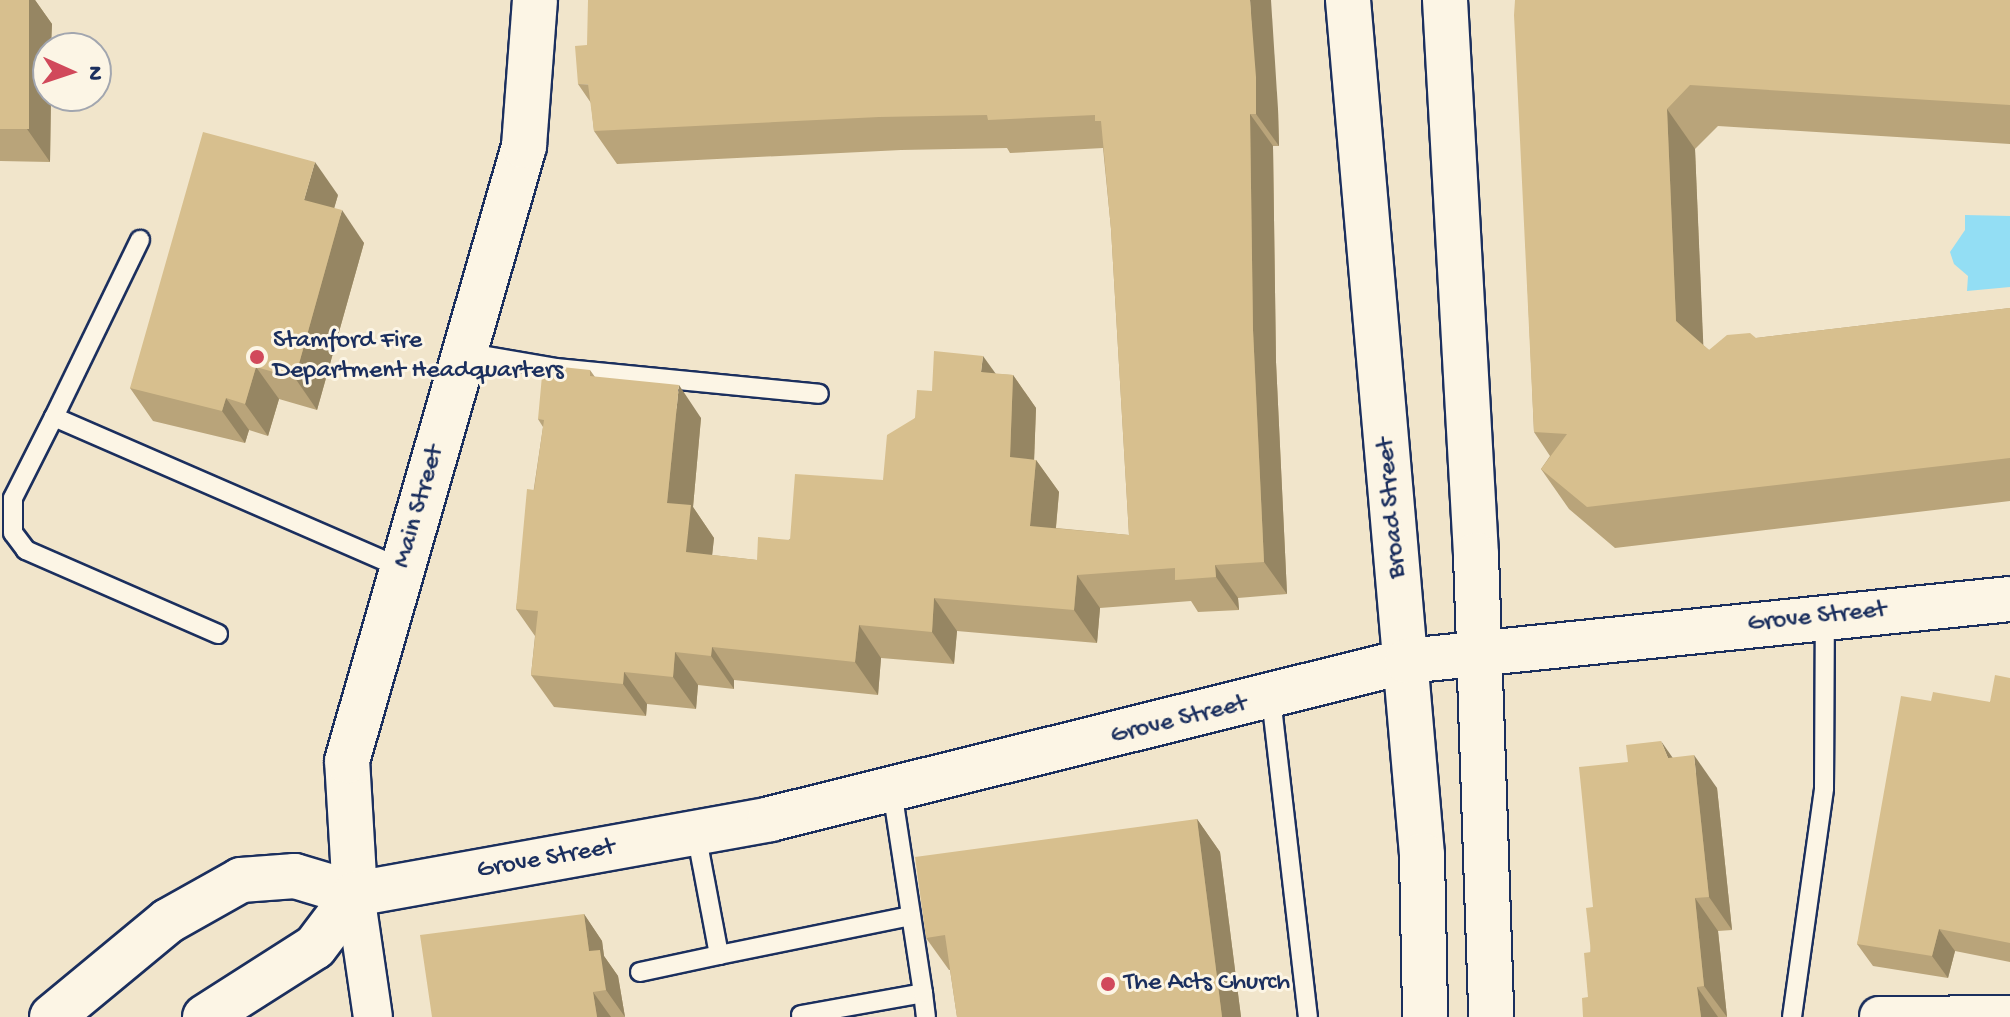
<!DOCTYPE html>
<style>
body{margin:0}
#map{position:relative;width:2010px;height:1017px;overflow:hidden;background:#f1e5cb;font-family:"Gochi Hand",sans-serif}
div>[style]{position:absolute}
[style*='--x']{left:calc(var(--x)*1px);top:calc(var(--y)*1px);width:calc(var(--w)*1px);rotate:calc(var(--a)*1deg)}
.water>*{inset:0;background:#93def4}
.roads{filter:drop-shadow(2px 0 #1b2f5e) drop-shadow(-2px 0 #1b2f5e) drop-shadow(0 2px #1b2f5e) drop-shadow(0 -2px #1b2f5e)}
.service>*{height:18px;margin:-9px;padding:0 9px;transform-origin:9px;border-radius:9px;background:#fcf5e5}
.minor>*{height:38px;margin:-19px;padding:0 19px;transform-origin:19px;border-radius:19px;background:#fcf5e5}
.tertiary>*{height:44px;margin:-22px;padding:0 22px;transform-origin:22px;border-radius:22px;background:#fcf5e5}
.secondary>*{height:44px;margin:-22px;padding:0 22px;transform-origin:22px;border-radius:22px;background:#fcf5e5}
.wall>*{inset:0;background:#b9a47a}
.shaded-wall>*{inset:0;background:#968663}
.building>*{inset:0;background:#d7bf8e;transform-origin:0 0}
.dots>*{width:22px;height:22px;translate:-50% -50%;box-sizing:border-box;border:4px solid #fcf5e5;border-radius:50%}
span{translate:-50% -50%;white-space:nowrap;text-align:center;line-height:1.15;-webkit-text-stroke:6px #fcf5e5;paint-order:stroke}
.poi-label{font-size:26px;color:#1b2f5e}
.left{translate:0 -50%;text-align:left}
.street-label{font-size:26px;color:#1b2f5e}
.north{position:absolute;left:32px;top:32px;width:80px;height:80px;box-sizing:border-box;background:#fcf5e5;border:2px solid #a2a6af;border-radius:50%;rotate:93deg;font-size:22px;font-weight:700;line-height:32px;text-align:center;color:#1b2f5e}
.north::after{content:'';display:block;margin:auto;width:28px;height:36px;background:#d1495b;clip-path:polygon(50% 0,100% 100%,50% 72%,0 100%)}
</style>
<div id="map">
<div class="water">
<i style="clip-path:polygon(1965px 215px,2010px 216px,2010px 287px,1967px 291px,1968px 276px,1954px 264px,1950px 252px,1965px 230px)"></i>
</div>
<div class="roads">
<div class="service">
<i style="--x:464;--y:352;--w:93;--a:9.9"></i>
<i style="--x:556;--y:368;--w:264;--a:5.6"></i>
<i style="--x:54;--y:417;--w:197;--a:-64.1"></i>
<i style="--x:218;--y:634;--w:210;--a:-156.4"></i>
<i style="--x:26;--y:550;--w:21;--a:-127"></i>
<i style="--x:13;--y:533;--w:35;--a:-90"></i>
<i style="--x:13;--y:498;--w:91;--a:-63.2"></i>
<i style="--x:54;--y:417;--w:379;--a:23.5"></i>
<i style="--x:1271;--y:698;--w:321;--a:83.4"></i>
<i style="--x:696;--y:833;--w:124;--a:79.3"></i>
<i style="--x:719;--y:955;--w:196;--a:-11.5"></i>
<i style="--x:640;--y:972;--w:81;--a:-12.1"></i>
<i style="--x:923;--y:993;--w:24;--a:83"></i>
<i style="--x:801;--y:1015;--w:124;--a:-10.2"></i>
<i style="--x:923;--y:993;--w:205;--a:-98.7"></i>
<i style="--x:1792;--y:1017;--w:231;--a:-82"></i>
<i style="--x:1824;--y:788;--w:170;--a:-89.7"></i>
</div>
<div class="minor">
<i style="--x:355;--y:894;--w:124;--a:81.7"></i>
<i style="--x:1879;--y:1016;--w:131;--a:-0.4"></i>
</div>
<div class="tertiary">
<i style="--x:355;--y:894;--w:133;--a:-93.4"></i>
<i style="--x:347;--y:761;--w:640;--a:-73.94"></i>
<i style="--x:524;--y:146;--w:146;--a:-85.7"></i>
</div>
<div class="secondary">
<i style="--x:1348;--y:0;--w:858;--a:85.05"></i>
<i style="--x:1422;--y:855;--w:162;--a:88.9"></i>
<i style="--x:1445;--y:0;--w:556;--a:86.8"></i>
<i style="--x:1476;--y:555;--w:462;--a:88.1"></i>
<i style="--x:52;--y:1017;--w:151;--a:-39.6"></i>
<i style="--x:168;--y:921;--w:84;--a:-29.3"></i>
<i style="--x:241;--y:880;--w:54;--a:-4.2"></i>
<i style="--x:295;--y:876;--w:63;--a:16.7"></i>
<i style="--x:355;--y:894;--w:422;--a:-10.2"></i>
<i style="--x:770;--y:819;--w:656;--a:-13.93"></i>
<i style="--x:1407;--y:661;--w:606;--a:-5.87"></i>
<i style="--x:205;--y:1017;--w:130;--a:-32.5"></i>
<i style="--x:315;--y:947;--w:66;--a:-53"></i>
</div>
</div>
<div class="wall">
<i style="clip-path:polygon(0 0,35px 0,52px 24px,48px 96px,51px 96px,50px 162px,0 161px)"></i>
<i style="clip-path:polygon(1515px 0,2010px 0,2010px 144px,1718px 126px,1695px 149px,1703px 345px,1709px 350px,1756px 338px,2010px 308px,2010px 501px,1615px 548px,1569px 509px,1541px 469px,1550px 456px,1534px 432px)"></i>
<i style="clip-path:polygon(578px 84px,1278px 109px,1279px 146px,1273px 146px,1276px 362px,1287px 594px,1238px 598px,1239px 610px,1198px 612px,1191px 601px,1100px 608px,1097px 643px,957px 631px,954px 664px,881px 658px,878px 695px,734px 680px,734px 689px,698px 685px,696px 709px,647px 704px,646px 716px,554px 707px,531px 675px,535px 636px,516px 609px,543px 427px,538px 419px,590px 370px,595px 377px,701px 418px,693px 507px,714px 538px,712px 555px,757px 560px,883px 480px,915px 418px,932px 391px,996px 374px,1013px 375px,1036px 408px,1034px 460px,1036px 460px,1059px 492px,1056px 528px,1129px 535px,1111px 229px,1103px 148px,1010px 153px,1007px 148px,901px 150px,617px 164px,594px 131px,591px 103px)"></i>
<i style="clip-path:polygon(338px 195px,334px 208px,364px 243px,317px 410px,279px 399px,268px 436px,249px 430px,245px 443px,153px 421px,130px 388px)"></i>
<i style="clip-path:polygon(2010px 678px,2010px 962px,1955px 951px,1948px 978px,1873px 966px,1857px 944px,1931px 701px,1990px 702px)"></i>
<i style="clip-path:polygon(1672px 758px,1717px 788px,1732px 930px,1718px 931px,1727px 1017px,1583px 1017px,1588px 997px,1593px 907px)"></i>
<i style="clip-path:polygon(1197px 819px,1220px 852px,1241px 1017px,957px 1017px,950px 970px,949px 970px,926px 938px)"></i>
<i style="clip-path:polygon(584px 914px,602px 941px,604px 956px,618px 976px,625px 1017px,432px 1017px)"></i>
</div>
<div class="shaded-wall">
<i style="clip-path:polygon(29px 0,35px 0,52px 24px,51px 48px,48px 48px,48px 96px,51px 96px,50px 162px,27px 129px)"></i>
<i style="clip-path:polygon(1250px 0,1271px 0,1278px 109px,1279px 146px,1256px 114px)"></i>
<i style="clip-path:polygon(1667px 109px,1695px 149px,1704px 361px,1676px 321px)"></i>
<i style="clip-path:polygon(1250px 114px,1273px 146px,1276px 362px,1287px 594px,1264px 562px,1253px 330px)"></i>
<i style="clip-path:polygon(315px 162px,338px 195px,327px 233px,304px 200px)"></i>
<i style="clip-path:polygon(342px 210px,364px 243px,317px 410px,295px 378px)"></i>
<i style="clip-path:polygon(983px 356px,1006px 388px,981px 372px)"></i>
<i style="clip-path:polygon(256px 367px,279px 399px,268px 436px,245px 404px)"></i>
<i style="clip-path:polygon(1013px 375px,1036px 408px,1033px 490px,1010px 457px)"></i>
<i style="clip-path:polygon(679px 385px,701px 418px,693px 507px,714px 538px,709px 584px,686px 552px,667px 503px)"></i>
<i style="clip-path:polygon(226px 398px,249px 430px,245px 443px,222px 411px)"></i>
<i style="clip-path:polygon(1036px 460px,1059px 492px,1053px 559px,1030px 526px)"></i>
<i style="clip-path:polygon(1215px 565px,1238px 598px,1239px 610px,1216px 577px)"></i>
<i style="clip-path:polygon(1077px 575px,1100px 608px,1097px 643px,1074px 610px)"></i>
<i style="clip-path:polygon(934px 598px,957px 631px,954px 664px,932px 632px)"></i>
<i style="clip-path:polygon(859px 625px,881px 658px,878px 695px,855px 662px)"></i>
<i style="clip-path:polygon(712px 647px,734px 680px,734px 689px,711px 656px)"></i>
<i style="clip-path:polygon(675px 652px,698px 685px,696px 709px,673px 677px)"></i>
<i style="clip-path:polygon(624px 672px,647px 704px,646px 716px,623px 684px)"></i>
<i style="clip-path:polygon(1661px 741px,1684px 774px,1668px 758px)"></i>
<i style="clip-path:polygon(1694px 755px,1717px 788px,1732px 930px,1709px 897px)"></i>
<i style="clip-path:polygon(1197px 819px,1220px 852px,1241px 1017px,1222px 1017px)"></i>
<i style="clip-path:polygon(1695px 898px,1718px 931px,1727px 1017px,1704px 986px)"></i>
<i style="clip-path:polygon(584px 914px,602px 941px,604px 956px,618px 976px,625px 1017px,606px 990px,589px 951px)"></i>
<i style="clip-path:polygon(1939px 929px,1955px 951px,1948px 978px,1932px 956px)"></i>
<i style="clip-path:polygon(1697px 987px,1718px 1017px,1701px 1017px)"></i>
<i style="clip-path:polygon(593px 992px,611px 1017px,597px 1017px)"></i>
</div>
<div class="building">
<i style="left:0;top:0;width:29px;height:129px"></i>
<i style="clip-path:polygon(588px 0,1250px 0,1256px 77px,1256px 114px,1250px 114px,1253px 330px,1264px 562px,1215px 565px,1216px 577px,1175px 580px,1175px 568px,1077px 575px,1074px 610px,934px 598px,932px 632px,859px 625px,855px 662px,712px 647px,711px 656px,675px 652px,673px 677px,624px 672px,623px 684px,531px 675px,538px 611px,516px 609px,527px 489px,534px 490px,544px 420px,538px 419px,543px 365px,590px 370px,590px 376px,679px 385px,667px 503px,691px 505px,686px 552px,757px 560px,758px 537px,790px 540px,795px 474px,883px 480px,887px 435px,915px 418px,917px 390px,932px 391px,934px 351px,983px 356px,981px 372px,1013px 375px,1010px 457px,1036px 460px,1030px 526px,1129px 535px,1111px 229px,1101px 121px,1095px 121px,1095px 115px,988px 120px,987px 115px,879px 117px,594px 131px,588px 84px,578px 84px,575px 46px,587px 45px)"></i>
<i style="clip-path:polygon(1515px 0,2010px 0,2010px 105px,1690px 85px,1667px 109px,1676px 321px,1709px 350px,1727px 335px,1750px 333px,1756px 338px,2010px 308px,2010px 458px,1587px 507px,1541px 469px,1567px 434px,1534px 432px,1514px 15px)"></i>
<i style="clip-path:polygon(203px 132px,315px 162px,304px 200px,342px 210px,295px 378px,256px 367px,245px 404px,226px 398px,222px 411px,130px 388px)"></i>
<i style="clip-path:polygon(1995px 675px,2010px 678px,2010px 943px,1939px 929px,1932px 956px,1857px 944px,1901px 696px,1931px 701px,1933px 692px,1990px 702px)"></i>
<i style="clip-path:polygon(1661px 741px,1668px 758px,1694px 755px,1709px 897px,1695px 898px,1704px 986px,1697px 987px,1701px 1017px,1583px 1017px,1582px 998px,1588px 997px,1584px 953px,1591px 952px,1586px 908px,1593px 907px,1579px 767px,1628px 762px,1626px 745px)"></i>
<i style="clip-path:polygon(1197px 819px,1222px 1017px,957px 1017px,945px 935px,926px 938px,915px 857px)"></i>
<i style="clip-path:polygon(584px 914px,589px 951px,600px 950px,606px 990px,593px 992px,597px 1017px,432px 1017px,420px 935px)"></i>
</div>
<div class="dots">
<i style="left:257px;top:357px;background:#d1495b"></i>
<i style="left:1108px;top:984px;background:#d1495b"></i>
</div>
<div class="poi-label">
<span class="left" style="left:273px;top:357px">Stamford Fire<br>Department Headquarters</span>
<span class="left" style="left:1124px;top:984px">The Acts Church</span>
</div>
<div class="street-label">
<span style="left:420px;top:507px;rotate:-74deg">Main Street</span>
<span style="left:1393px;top:508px;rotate:-95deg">Broad Street</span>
<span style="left:1817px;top:618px;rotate:-6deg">Grove Street</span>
<span style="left:1179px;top:721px;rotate:-14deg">Grove Street</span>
<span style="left:546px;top:860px;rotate:-10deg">Grove Street</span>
</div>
<div class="north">N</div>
</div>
